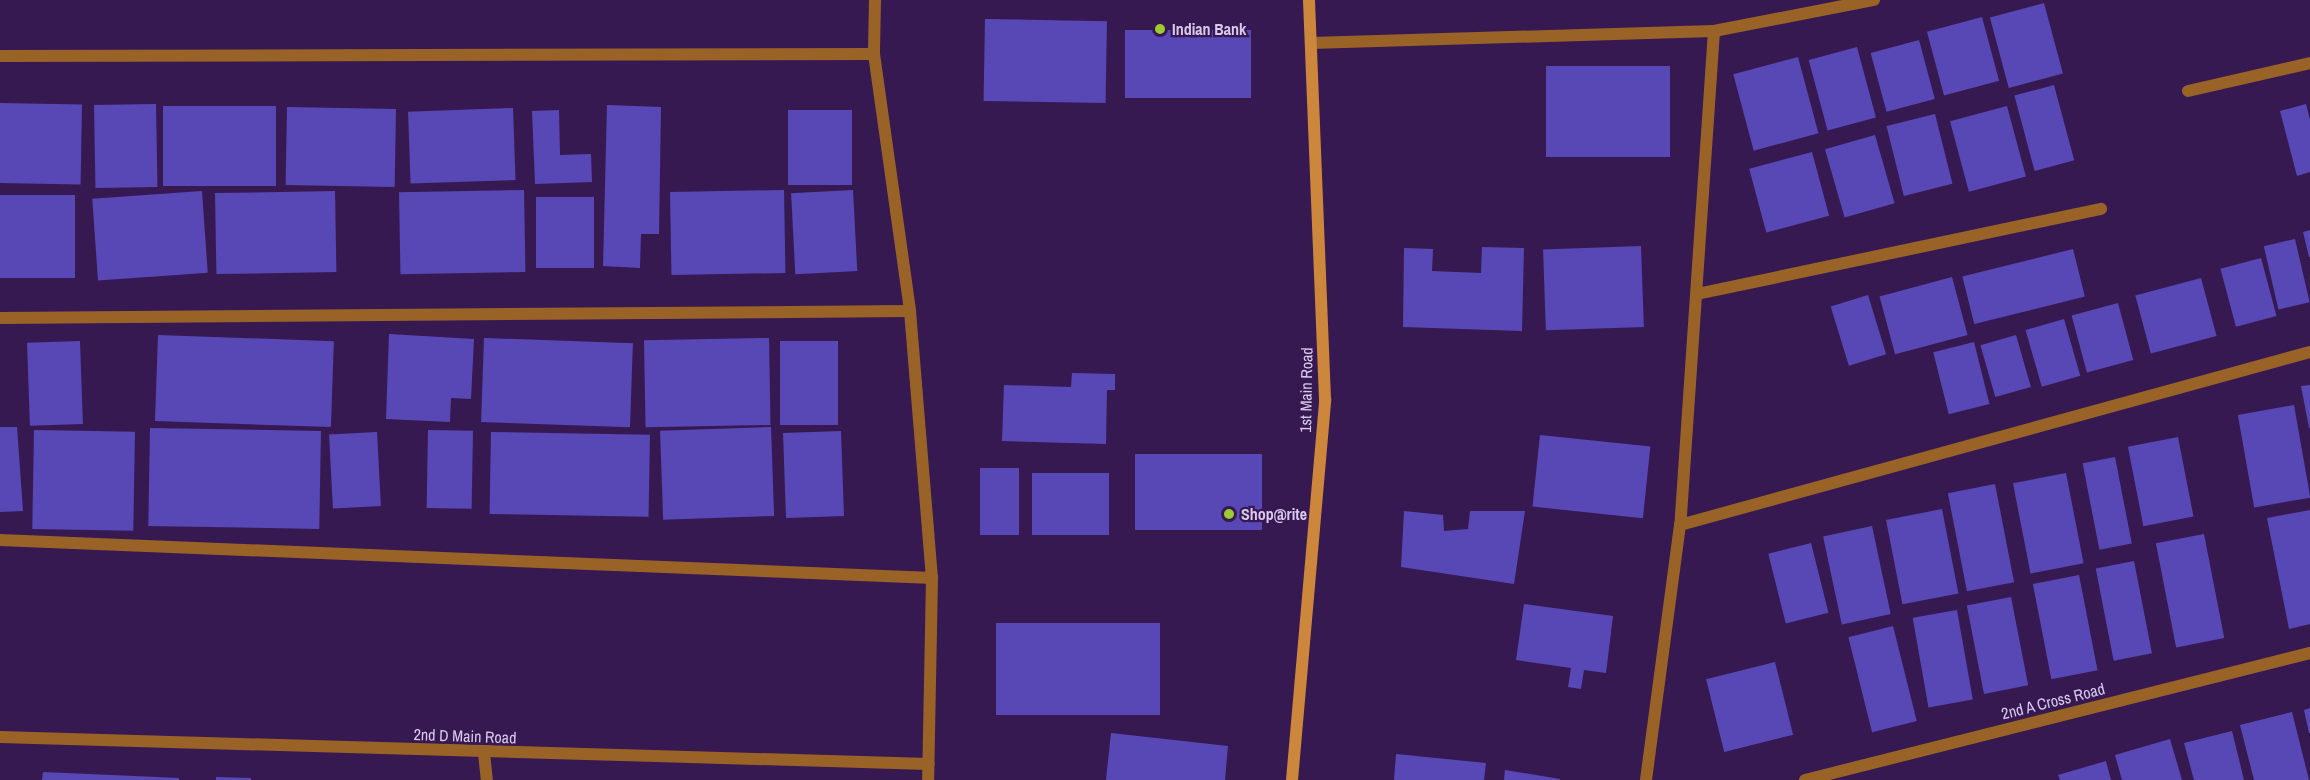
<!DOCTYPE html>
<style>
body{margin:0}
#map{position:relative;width:2310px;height:780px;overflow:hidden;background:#371952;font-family:"Archivo Narrow",sans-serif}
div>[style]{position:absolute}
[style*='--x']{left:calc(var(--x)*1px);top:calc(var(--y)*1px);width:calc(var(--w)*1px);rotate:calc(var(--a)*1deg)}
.building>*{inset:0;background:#5848b5;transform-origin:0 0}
.street>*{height:12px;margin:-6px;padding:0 6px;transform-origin:6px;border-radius:6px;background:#996327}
.secondary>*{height:12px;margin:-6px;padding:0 6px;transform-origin:6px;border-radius:6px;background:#cc873c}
.dots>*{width:16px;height:16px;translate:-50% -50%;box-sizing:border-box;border:3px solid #371952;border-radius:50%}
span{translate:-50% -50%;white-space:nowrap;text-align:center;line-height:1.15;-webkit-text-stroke:4.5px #371952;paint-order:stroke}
.poi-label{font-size:16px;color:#d9caed;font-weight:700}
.left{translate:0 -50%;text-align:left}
.street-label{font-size:16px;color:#d9caed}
</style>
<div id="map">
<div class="building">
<i style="left:2044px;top:3px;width:73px;height:56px;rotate:75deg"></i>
<i style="left:1982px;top:17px;width:66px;height:57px;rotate:75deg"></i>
<i style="left:985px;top:19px;width:122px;height:82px;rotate:1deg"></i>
<i style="left:1125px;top:30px;width:126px;height:68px"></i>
<i style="left:1919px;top:40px;width:61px;height:50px;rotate:75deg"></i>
<i style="left:1857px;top:47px;width:73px;height:50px;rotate:75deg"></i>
<i style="left:1798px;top:57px;width:79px;height:67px;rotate:75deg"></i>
<i style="left:1546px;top:66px;width:124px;height:91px"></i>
<i style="left:2054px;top:85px;width:78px;height:41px;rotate:75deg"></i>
<i style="left:0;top:103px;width:82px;height:80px;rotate:1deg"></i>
<i style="left:156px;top:104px;width:83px;height:62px;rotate:89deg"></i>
<i style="clip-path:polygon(2306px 104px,2310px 120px,2310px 172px,2297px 176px,2280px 111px)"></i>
<i style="clip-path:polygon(607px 105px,661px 107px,659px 234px,641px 234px,640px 268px,603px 266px)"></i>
<i style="left:163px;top:106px;width:113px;height:80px"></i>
<i style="left:2007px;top:106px;width:73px;height:59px;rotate:75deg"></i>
<i style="left:287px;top:107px;width:109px;height:78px;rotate:1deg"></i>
<i style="left:513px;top:108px;width:72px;height:105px;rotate:88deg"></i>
<i style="clip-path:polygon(559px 110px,560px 155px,591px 154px,592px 182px,535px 184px,532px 111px)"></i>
<i style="left:788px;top:110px;width:64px;height:75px"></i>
<i style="left:1935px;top:114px;width:72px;height:50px;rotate:76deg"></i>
<i style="left:1875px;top:135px;width:71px;height:52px;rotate:74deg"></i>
<i style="left:1812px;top:152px;width:66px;height:65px;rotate:75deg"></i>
<i style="left:524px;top:190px;width:82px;height:125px;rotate:89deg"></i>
<i style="left:784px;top:190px;width:83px;height:114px;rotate:89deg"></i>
<i style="left:853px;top:190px;width:81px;height:62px;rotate:87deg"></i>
<i style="left:202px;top:191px;width:82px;height:110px;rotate:86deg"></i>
<i style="left:335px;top:191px;width:81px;height:120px;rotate:89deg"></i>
<i style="left:0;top:195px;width:75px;height:83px"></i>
<i style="left:536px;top:197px;width:58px;height:71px"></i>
<i style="clip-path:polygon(2310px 230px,2310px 257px,2309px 257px,2303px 232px)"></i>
<i style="left:2295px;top:239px;width:65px;height:32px;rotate:77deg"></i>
<i style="left:1641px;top:246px;width:81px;height:98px;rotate:88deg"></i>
<i style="clip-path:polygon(1482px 247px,1524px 248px,1522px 331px,1403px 327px,1404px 248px,1433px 249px,1432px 271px,1481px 273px)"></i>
<i style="left:2073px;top:249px;width:49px;height:114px;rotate:76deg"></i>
<i style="left:2261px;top:258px;width:60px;height:42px;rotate:75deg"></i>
<i style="left:1952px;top:277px;width:60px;height:75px;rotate:75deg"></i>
<i style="left:2201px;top:278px;width:60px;height:68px;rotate:75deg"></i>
<i style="left:1868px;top:295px;width:62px;height:39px;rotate:73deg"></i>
<i style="left:2118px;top:303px;width:59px;height:48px;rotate:75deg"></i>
<i style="left:2064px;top:319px;width:59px;height:40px;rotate:74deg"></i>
<i style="clip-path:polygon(389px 334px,474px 339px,471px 399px,451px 398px,450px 422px,386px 419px)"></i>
<i style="left:158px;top:335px;width:176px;height:86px;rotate:2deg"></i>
<i style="left:2016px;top:335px;width:54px;height:37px;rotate:74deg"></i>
<i style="left:484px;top:338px;width:149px;height:84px;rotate:2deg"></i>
<i style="left:769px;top:338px;width:87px;height:125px;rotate:89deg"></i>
<i style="left:80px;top:341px;width:83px;height:53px;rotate:88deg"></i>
<i style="left:838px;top:341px;width:84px;height:58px;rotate:90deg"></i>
<i style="left:1974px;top:342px;width:64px;height:42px;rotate:76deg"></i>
<i style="clip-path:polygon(1072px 373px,1115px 374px,1115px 390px,1107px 390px,1106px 444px,1002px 441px,1004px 385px,1071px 387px)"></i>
<i style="clip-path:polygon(2310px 385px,2310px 428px,2309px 428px,2301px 386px)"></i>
<i style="left:2294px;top:405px;width:94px;height:57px;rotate:80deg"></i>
<i style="clip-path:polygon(0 427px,17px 427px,23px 511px,0 512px)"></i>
<i style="left:771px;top:427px;width:89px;height:111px;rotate:88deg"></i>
<i style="left:150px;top:428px;width:171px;height:98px;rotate:1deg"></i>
<i style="left:34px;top:430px;width:101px;height:99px;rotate:1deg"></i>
<i style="left:428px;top:430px;width:45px;height:78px;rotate:1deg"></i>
<i style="left:841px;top:431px;width:85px;height:58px;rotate:88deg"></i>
<i style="left:377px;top:432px;width:74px;height:48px;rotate:87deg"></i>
<i style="left:491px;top:432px;width:159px;height:82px;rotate:1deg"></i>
<i style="left:1540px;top:435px;width:111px;height:72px;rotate:6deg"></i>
<i style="left:2178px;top:437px;width:81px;height:51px;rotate:79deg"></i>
<i style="left:1135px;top:454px;width:127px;height:76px"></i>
<i style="left:2115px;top:457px;width:88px;height:33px;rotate:79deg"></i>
<i style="left:980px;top:468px;width:39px;height:67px"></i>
<i style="left:1032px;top:473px;width:77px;height:62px"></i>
<i style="left:2066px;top:473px;width:92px;height:54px;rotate:79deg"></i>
<i style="left:1995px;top:484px;width:100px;height:48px;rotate:79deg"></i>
<i style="left:1942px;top:509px;width:86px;height:57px;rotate:79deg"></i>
<i style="clip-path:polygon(2310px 510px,2310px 624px,2289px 629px,2267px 518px)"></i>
<i style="clip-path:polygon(1404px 511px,1443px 515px,1444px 531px,1468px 529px,1470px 511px,1525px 511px,1514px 584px,1401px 567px)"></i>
<i style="left:1872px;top:526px;width:90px;height:50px;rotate:78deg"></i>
<i style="left:2204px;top:534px;width:106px;height:49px;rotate:79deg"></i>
<i style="left:1811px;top:543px;width:72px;height:44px;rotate:76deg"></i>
<i style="left:2134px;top:561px;width:94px;height:39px;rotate:79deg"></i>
<i style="left:2079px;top:575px;width:97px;height:47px;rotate:79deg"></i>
<i style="left:2011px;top:597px;width:90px;height:45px;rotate:79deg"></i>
<i style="clip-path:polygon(1524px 604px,1613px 616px,1606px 673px,1584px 670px,1581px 689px,1568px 687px,1571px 668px,1516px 660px)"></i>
<i style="left:1957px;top:610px;width:91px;height:45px;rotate:80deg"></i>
<i style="left:996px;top:623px;width:164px;height:92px"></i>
<i style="left:1893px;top:626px;width:98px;height:46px;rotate:76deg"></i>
<i style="left:1775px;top:662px;width:75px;height:71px;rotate:76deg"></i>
<i style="clip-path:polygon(2310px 708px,2310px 733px,2309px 733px,2304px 710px)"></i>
<i style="clip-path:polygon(2292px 712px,2309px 780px,2254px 780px,2240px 725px)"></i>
<i style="clip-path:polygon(2232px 731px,2244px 780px,2194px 780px,2184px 743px)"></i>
<i style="clip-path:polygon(1111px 733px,1228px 746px,1225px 780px,1106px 780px)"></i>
<i style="clip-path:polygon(2170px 739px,2182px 780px,2122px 780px,2115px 755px)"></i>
<i style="clip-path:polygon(1396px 754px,1486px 763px,1484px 780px,1394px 780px)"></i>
<i style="clip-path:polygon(2106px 761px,2111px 780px,2060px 780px,2058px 775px)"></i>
<i style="clip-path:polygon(1505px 770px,1560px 779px,1560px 780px,1504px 780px)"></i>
<i style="clip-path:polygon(43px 772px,179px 778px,179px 780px,42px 780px)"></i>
<i style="clip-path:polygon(216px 777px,251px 778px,251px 780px,216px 780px)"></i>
</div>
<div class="street">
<i style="--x:875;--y:0;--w:54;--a:91.1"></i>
<i style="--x:874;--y:54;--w:260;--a:82"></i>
<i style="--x:910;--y:311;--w:268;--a:85.3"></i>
<i style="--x:932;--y:578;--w:202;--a:91.1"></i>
<i style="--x:1714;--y:31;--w:163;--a:-11"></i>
<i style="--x:1311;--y:43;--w:403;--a:-1.7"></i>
<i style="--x:1714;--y:31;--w:495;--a:93.9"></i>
<i style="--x:1680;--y:525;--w:257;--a:97.6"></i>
<i style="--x:0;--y:56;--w:874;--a:-0.13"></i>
<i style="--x:2188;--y:91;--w:125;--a:-12.9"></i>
<i style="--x:1697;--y:294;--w:413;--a:-11.9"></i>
<i style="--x:0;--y:318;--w:910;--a:-0.44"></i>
<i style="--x:1680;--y:525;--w:653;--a:-15.36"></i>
<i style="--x:0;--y:540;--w:933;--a:2.33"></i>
<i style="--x:0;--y:737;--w:929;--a:1.66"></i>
<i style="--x:484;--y:753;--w:27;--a:84"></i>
<i style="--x:1805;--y:780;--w:521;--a:-14.12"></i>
</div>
<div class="secondary">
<i style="--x:1292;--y:780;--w:382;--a:-85"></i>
<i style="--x:1325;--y:399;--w:399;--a:-92.3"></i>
</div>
<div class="dots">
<i style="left:1160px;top:29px;background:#9dca30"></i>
<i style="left:1229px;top:514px;background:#9dca30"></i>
</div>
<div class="poi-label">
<span class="left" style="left:1172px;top:29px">Indian Bank</span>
<span class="left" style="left:1241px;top:514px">Shop@rite</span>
</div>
<div class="street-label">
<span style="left:1306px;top:390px;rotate:-89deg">1st Main Road</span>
<span style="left:2053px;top:701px;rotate:-14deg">2nd A Cross Road</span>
<span style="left:465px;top:736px;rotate:2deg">2nd D Main Road</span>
</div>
</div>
